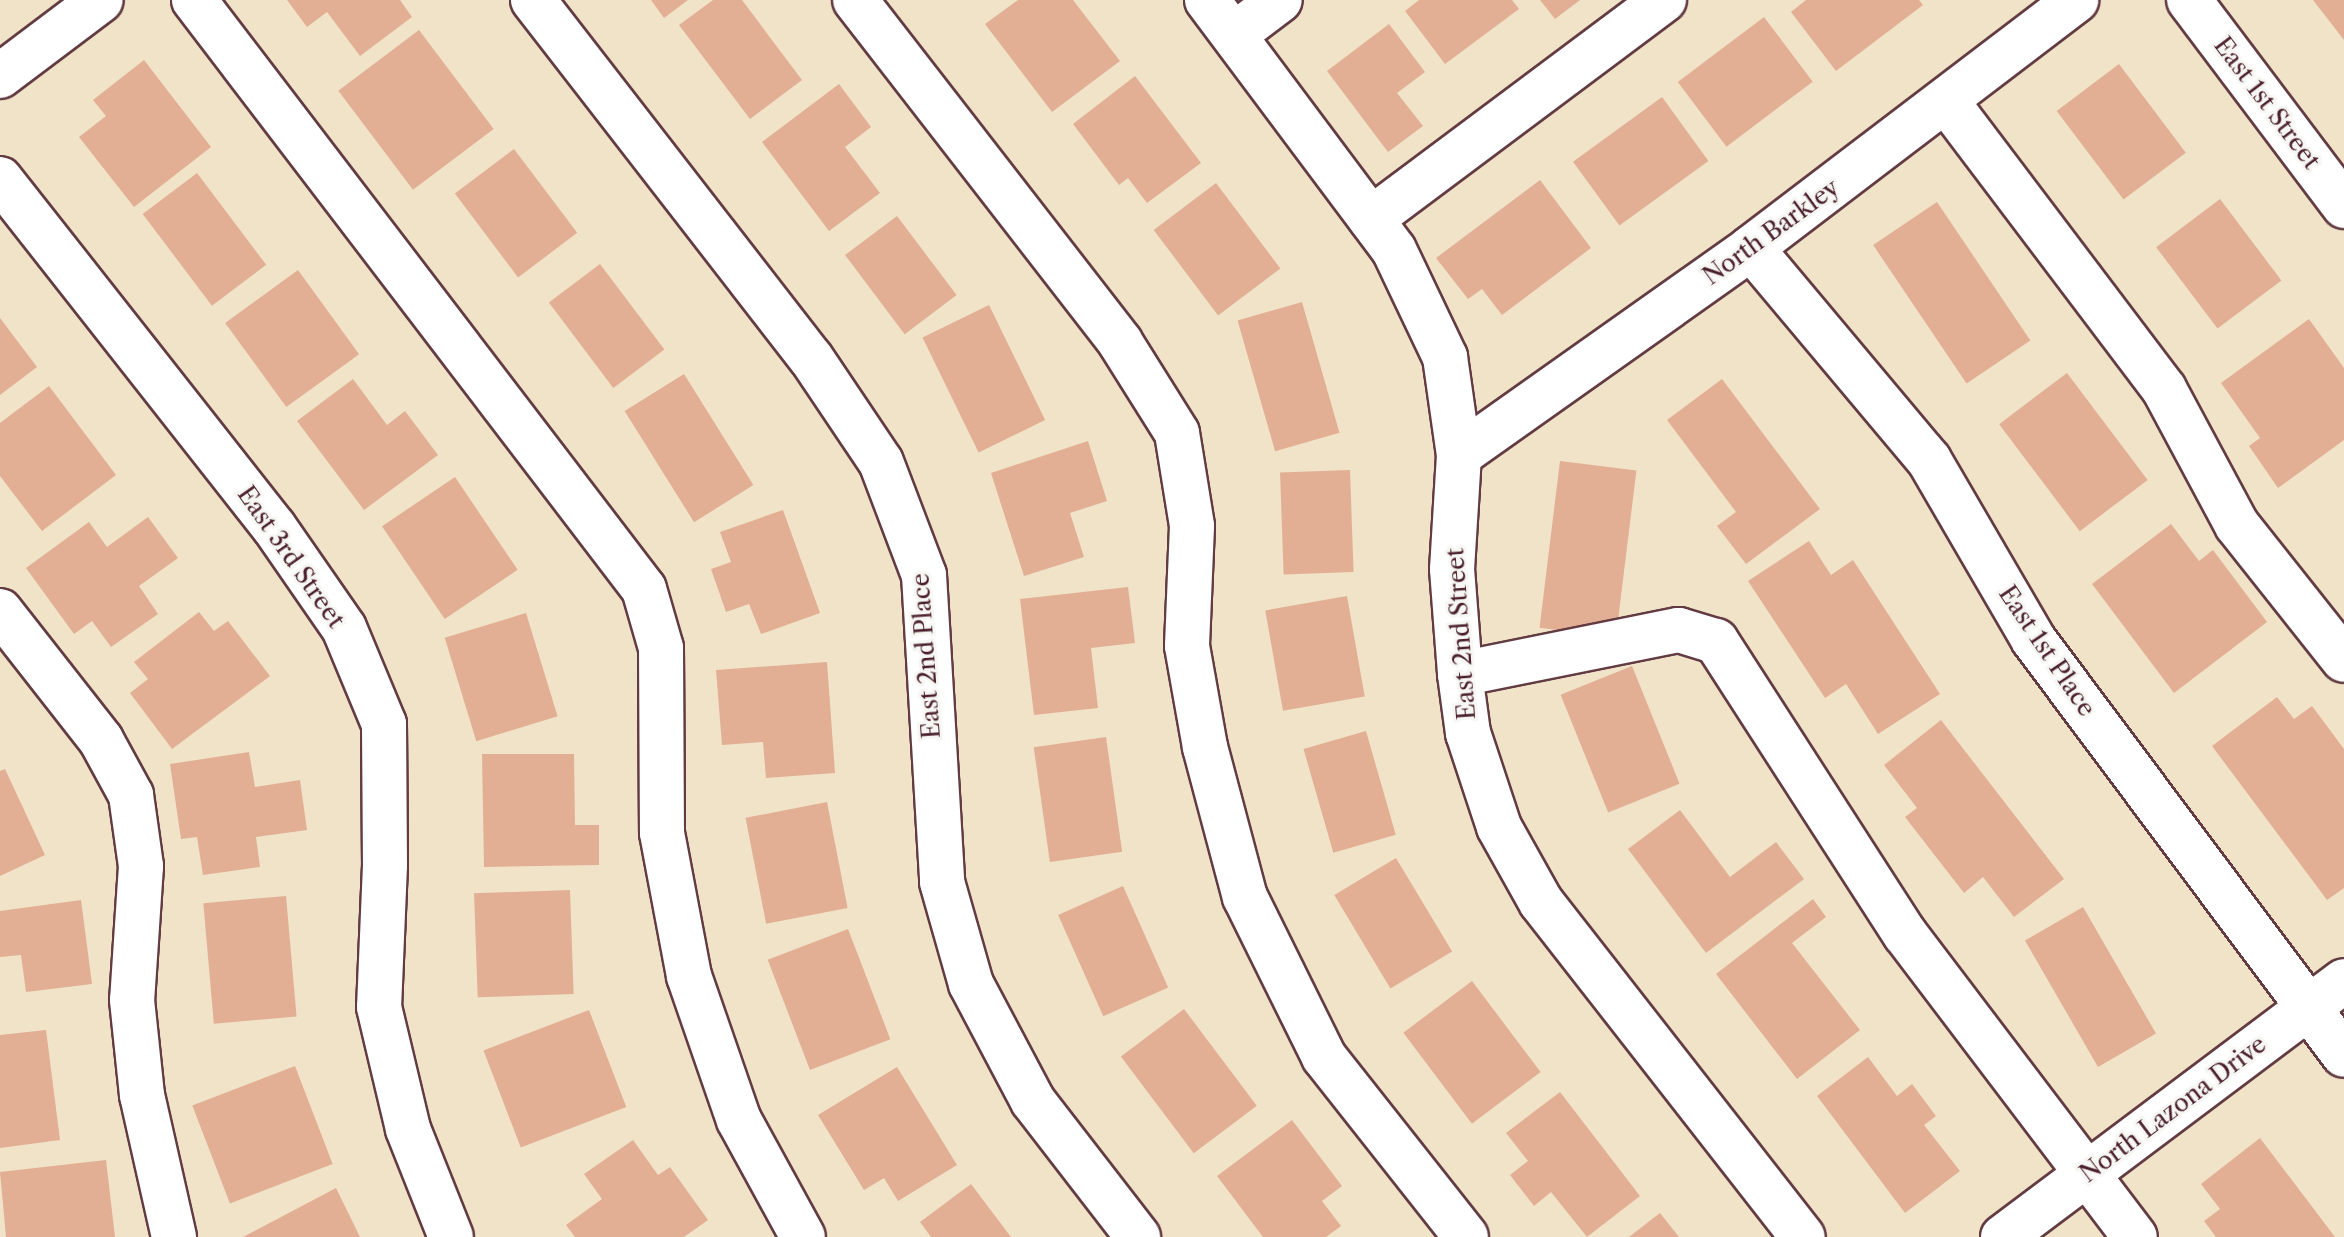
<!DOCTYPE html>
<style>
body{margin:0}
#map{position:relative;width:2344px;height:1237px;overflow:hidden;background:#f0e3c8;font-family:"Libre Caslon Text",serif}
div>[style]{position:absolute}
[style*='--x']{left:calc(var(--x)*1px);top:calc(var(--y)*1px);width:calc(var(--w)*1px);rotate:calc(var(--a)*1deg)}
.building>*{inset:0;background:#e2af94;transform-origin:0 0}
.roads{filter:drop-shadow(2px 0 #633c43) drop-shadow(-2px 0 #633c43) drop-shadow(0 2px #633c43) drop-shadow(0 -2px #633c43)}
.minor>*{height:44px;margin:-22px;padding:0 22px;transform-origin:22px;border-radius:22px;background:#fff}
span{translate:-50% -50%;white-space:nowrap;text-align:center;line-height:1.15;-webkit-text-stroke:6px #f6f6f2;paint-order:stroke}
.street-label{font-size:24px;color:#4a1f2b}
</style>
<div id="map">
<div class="building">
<i style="clip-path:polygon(287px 0,400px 0,412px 17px,360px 56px,327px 12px,307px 27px)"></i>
<i style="clip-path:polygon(651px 0,688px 0,664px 18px)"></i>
<i style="clip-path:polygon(713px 0,742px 0,802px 80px,750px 119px,679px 25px)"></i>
<i style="clip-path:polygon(1018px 0,1073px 0,1120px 61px,1052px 112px,985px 24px)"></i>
<i style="clip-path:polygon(1419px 0,1512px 0,1519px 9px,1445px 64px,1405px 11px)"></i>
<i style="clip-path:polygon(1540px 0,1580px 0,1555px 19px)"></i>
<i style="clip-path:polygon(1806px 0,1919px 0,1923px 5px,1836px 71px,1791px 12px)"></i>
<i style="clip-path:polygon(2313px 0,2344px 0,2344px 40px)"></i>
<i style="left:1764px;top:17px;width:81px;height:108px;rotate:53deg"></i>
<i style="clip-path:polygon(1389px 24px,1425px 72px,1397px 93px,1423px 126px,1388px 152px,1327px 71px)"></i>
<i style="left:419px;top:30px;width:124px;height:101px;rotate:53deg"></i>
<i style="clip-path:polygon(144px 60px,211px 147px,134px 207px,79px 137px,106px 116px,93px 100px)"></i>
<i style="left:2119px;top:64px;width:111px;height:78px;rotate:53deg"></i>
<i style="clip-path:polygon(1135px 76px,1201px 163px,1147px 203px,1128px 178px,1119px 185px,1073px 124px)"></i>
<i style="clip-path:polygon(839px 84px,871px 127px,845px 147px,880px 193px,829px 231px,762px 142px)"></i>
<i style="left:1662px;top:97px;width:79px;height:110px;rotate:54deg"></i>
<i style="left:514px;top:149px;width:105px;height:74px;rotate:53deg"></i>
<i style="left:197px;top:173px;width:115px;height:68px;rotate:53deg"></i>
<i style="clip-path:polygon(1540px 180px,1591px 248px,1502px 315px,1482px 289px,1468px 299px,1436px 258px)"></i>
<i style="left:1216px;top:183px;width:107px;height:78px;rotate:53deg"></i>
<i style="left:2220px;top:199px;width:102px;height:80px;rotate:53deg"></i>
<i style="left:1937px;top:202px;width:167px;height:77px;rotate:56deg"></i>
<i style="left:897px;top:216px;width:99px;height:65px;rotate:53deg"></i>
<i style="left:600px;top:264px;width:107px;height:64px;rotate:53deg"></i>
<i style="left:298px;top:270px;width:104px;height:90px;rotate:54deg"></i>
<i style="left:1302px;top:302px;width:136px;height:67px;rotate:74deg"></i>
<i style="left:989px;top:305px;width:128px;height:74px;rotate:64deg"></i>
<i style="clip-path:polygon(0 318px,37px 367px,0 395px)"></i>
<i style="clip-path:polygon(2309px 319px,2344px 368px,2344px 440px,2278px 488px,2249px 446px,2260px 438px,2221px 383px)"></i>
<i style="left:2067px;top:373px;width:134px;height:85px;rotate:53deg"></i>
<i style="left:684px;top:374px;width:131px;height:70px;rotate:58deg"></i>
<i style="clip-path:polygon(353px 379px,387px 425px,405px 411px,438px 455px,364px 510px,297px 421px)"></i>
<i style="clip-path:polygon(1722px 379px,1820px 509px,1746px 564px,1717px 526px,1736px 512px,1667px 420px)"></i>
<i style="clip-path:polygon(49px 386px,116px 475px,42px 531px,0 476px,0 423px)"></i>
<i style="clip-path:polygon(1088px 441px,1107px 501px,1070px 513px,1084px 557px,1024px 576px,991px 473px)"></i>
<i style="left:1560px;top:461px;width:77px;height:168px;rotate:7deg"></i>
<i style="left:1350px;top:470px;width:102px;height:70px;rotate:88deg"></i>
<i style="left:455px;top:477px;width:112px;height:88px;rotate:56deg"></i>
<i style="clip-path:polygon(783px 510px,820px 613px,761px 634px,749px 604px,726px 612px,711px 569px,731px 562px,720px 532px)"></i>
<i style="clip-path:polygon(148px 517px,178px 558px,139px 586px,158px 614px,111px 647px,92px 621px,74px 634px,26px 568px,89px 522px,107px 547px)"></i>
<i style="clip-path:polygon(2171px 524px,2199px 561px,2213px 550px,2267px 622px,2174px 693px,2092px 584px)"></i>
<i style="clip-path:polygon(1809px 541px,1831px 575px,1853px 560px,1940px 694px,1878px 734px,1846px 684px,1825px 698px,1748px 581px)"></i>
<i style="clip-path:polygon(1128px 587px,1135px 643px,1091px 648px,1098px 708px,1034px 715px,1020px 599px)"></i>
<i style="left:1347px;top:596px;width:102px;height:83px;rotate:80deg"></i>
<i style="clip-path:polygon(199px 612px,214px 631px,228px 621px,270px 676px,172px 749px,130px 693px,148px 679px,134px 662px)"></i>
<i style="left:526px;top:613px;width:108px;height:85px;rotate:73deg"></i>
<i style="clip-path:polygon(827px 662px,835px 773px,766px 778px,763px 742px,722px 745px,716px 670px)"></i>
<i style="left:1632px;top:666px;width:127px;height:77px;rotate:68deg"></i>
<i style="clip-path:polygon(2277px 697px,2294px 719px,2312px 706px,2344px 749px,2344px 888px,2327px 900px,2212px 746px)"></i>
<i style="clip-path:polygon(1941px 720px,2064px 879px,2014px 917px,1983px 877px,1964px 893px,1905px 817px,1917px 808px,1884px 765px)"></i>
<i style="left:1366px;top:731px;width:108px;height:65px;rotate:74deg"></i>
<i style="left:1106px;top:737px;width:116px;height:73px;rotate:82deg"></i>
<i style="clip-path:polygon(249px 752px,255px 787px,300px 780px,307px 830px,256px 837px,260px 867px,203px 875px,197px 837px,181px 839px,170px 764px)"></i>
<i style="clip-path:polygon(482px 754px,574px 754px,575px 825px,599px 825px,599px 865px,484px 867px)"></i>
<i style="clip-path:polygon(5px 769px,45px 855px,0 876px,0 771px)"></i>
<i style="left:827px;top:802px;width:108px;height:83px;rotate:79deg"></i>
<i style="clip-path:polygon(1680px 810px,1730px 877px,1776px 842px,1804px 879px,1706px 953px,1628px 849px)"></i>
<i style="left:1396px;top:858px;width:109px;height:72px;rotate:59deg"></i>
<i style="left:1123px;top:886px;width:111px;height:71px;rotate:66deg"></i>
<i style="left:570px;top:890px;width:104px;height:96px;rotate:88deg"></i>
<i style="left:286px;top:896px;width:121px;height:83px;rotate:85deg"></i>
<i style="clip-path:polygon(1813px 899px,1826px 917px,1792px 943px,1860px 1030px,1797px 1079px,1716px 974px)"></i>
<i style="clip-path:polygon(81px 900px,92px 984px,26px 992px,21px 955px,0 957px,0 911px)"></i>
<i style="left:2083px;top:907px;width:146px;height:67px;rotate:60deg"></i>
<i style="left:848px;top:929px;width:118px;height:86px;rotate:69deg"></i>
<i style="left:1472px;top:981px;width:114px;height:86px;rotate:53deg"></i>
<i style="left:1184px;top:1009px;width:121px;height:79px;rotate:53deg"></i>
<i style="left:589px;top:1010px;width:104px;height:113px;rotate:69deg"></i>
<i style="clip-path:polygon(46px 1030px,60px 1140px,0 1148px,0 1035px)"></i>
<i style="clip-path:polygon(1868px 1057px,1897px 1096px,1912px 1084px,1936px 1116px,1924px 1125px,1960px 1171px,1905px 1213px,1817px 1096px)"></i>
<i style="left:295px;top:1066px;width:105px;height:110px;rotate:69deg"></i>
<i style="clip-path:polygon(897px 1067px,957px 1165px,898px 1201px,884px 1178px,864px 1190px,818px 1115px)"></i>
<i style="clip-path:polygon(1560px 1092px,1640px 1196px,1587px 1237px,1551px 1192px,1534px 1206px,1510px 1175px,1528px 1161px,1506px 1133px)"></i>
<i style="clip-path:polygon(1292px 1120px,1342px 1186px,1322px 1201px,1341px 1226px,1326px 1237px,1263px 1237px,1217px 1176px)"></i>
<i style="clip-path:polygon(2260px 1138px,2335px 1237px,2216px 1237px,2204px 1221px,2220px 1209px,2201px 1184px)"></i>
<i style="clip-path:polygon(633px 1140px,658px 1175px,670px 1167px,708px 1220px,684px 1237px,575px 1237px,566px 1225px,602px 1199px,584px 1174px)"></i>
<i style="clip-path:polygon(106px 1160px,115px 1237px,6px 1237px,0 1172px)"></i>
<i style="clip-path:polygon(971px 1184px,1011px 1237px,931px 1237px,920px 1222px)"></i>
<i style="clip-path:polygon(336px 1188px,360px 1237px,243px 1237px)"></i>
<i style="clip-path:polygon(1660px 1213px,1679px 1237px,1629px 1237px)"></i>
</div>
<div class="roads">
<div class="minor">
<i style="--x:194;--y:0;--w:741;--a:52.62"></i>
<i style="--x:644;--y:589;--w:61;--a:73.9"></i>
<i style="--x:661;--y:648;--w:185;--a:89.7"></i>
<i style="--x:662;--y:833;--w:146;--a:79.3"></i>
<i style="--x:689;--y:976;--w:152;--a:70.9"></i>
<i style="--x:739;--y:1120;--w:133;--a:61.3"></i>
<i style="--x:533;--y:0;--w:453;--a:52.2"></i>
<i style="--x:811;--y:358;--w:125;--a:56.1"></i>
<i style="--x:881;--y:462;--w:121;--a:69.2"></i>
<i style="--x:924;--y:575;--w:308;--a:86.6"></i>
<i style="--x:942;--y:882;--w:106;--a:74.1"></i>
<i style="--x:971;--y:984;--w:132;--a:62.1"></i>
<i style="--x:1033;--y:1101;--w:172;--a:52.3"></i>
<i style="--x:855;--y:0;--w:433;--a:52.2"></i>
<i style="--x:1120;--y:342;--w:107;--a:57.9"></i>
<i style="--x:1177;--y:433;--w:94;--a:80.8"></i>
<i style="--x:1192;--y:526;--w:120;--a:92.4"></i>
<i style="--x:1187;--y:646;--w:103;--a:79.9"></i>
<i style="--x:1205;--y:747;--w:155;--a:75.1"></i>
<i style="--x:1245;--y:897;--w:178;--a:63.7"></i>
<i style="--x:1324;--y:1057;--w:229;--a:51.7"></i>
<i style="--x:1207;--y:0;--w:312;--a:53.2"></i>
<i style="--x:1394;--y:250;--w:119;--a:64.5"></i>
<i style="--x:1445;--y:357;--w:99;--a:81.9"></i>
<i style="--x:1459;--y:455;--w:114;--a:93.5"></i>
<i style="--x:1452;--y:569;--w:105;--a:85.6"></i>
<i style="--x:1460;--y:674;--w:60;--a:82.3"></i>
<i style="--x:1468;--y:733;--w:99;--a:71.7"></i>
<i style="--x:1499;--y:827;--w:86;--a:60.8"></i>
<i style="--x:1541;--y:902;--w:425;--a:52"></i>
<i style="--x:2189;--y:0;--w:258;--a:53"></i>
<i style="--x:1235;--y:34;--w:56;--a:-37.1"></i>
<i style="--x:0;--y:76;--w:126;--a:-37"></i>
<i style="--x:1947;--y:102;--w:360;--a:52.9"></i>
<i style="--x:2164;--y:389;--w:154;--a:61.8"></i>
<i style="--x:2237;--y:525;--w:172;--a:51.6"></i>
<i style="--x:0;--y:179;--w:443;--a:51.8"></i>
<i style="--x:274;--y:527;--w:123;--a:55.3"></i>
<i style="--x:344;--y:628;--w:104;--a:67.4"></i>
<i style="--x:384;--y:724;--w:141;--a:89.6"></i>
<i style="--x:385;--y:865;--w:142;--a:92.4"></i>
<i style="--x:379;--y:1007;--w:125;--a:76.6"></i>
<i style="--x:408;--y:1129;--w:116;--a:68.3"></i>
<i style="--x:1371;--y:219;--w:366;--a:-36.8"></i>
<i style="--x:1751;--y:248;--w:277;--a:50"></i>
<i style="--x:1929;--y:460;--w:207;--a:59.8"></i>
<i style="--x:2033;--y:639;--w:519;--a:53.22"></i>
<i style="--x:1459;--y:455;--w:358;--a:-35.3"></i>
<i style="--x:1751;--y:248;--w:409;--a:-37.3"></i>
<i style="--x:0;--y:611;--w:164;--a:51.9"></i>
<i style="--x:101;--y:740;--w:63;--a:61.4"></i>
<i style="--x:131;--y:795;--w:72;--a:82"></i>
<i style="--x:141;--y:866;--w:134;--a:93.8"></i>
<i style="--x:132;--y:1000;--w:96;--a:84"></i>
<i style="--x:142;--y:1095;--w:146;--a:77.3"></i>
<i style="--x:1460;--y:674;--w:223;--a:-11.4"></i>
<i style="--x:1679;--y:630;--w:39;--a:17"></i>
<i style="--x:1716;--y:641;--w:349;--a:57.2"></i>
<i style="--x:1905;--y:934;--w:380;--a:52.8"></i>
<i style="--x:2003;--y:1237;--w:426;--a:-36.9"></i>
</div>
</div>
<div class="street-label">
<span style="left:2267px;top:103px;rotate:53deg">East 1st Street</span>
<span style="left:1771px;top:232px;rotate:-36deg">North Barkley</span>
<span style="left:291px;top:557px;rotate:55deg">East 3rd Street</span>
<span style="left:1461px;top:634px;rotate:-94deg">East 2nd Street</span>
<span style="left:2047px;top:651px;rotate:56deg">East 1st Place</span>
<span style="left:926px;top:656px;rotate:-94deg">East 2nd Place</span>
<span style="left:2173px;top:1109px;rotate:-37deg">North Lazona Drive</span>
</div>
</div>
